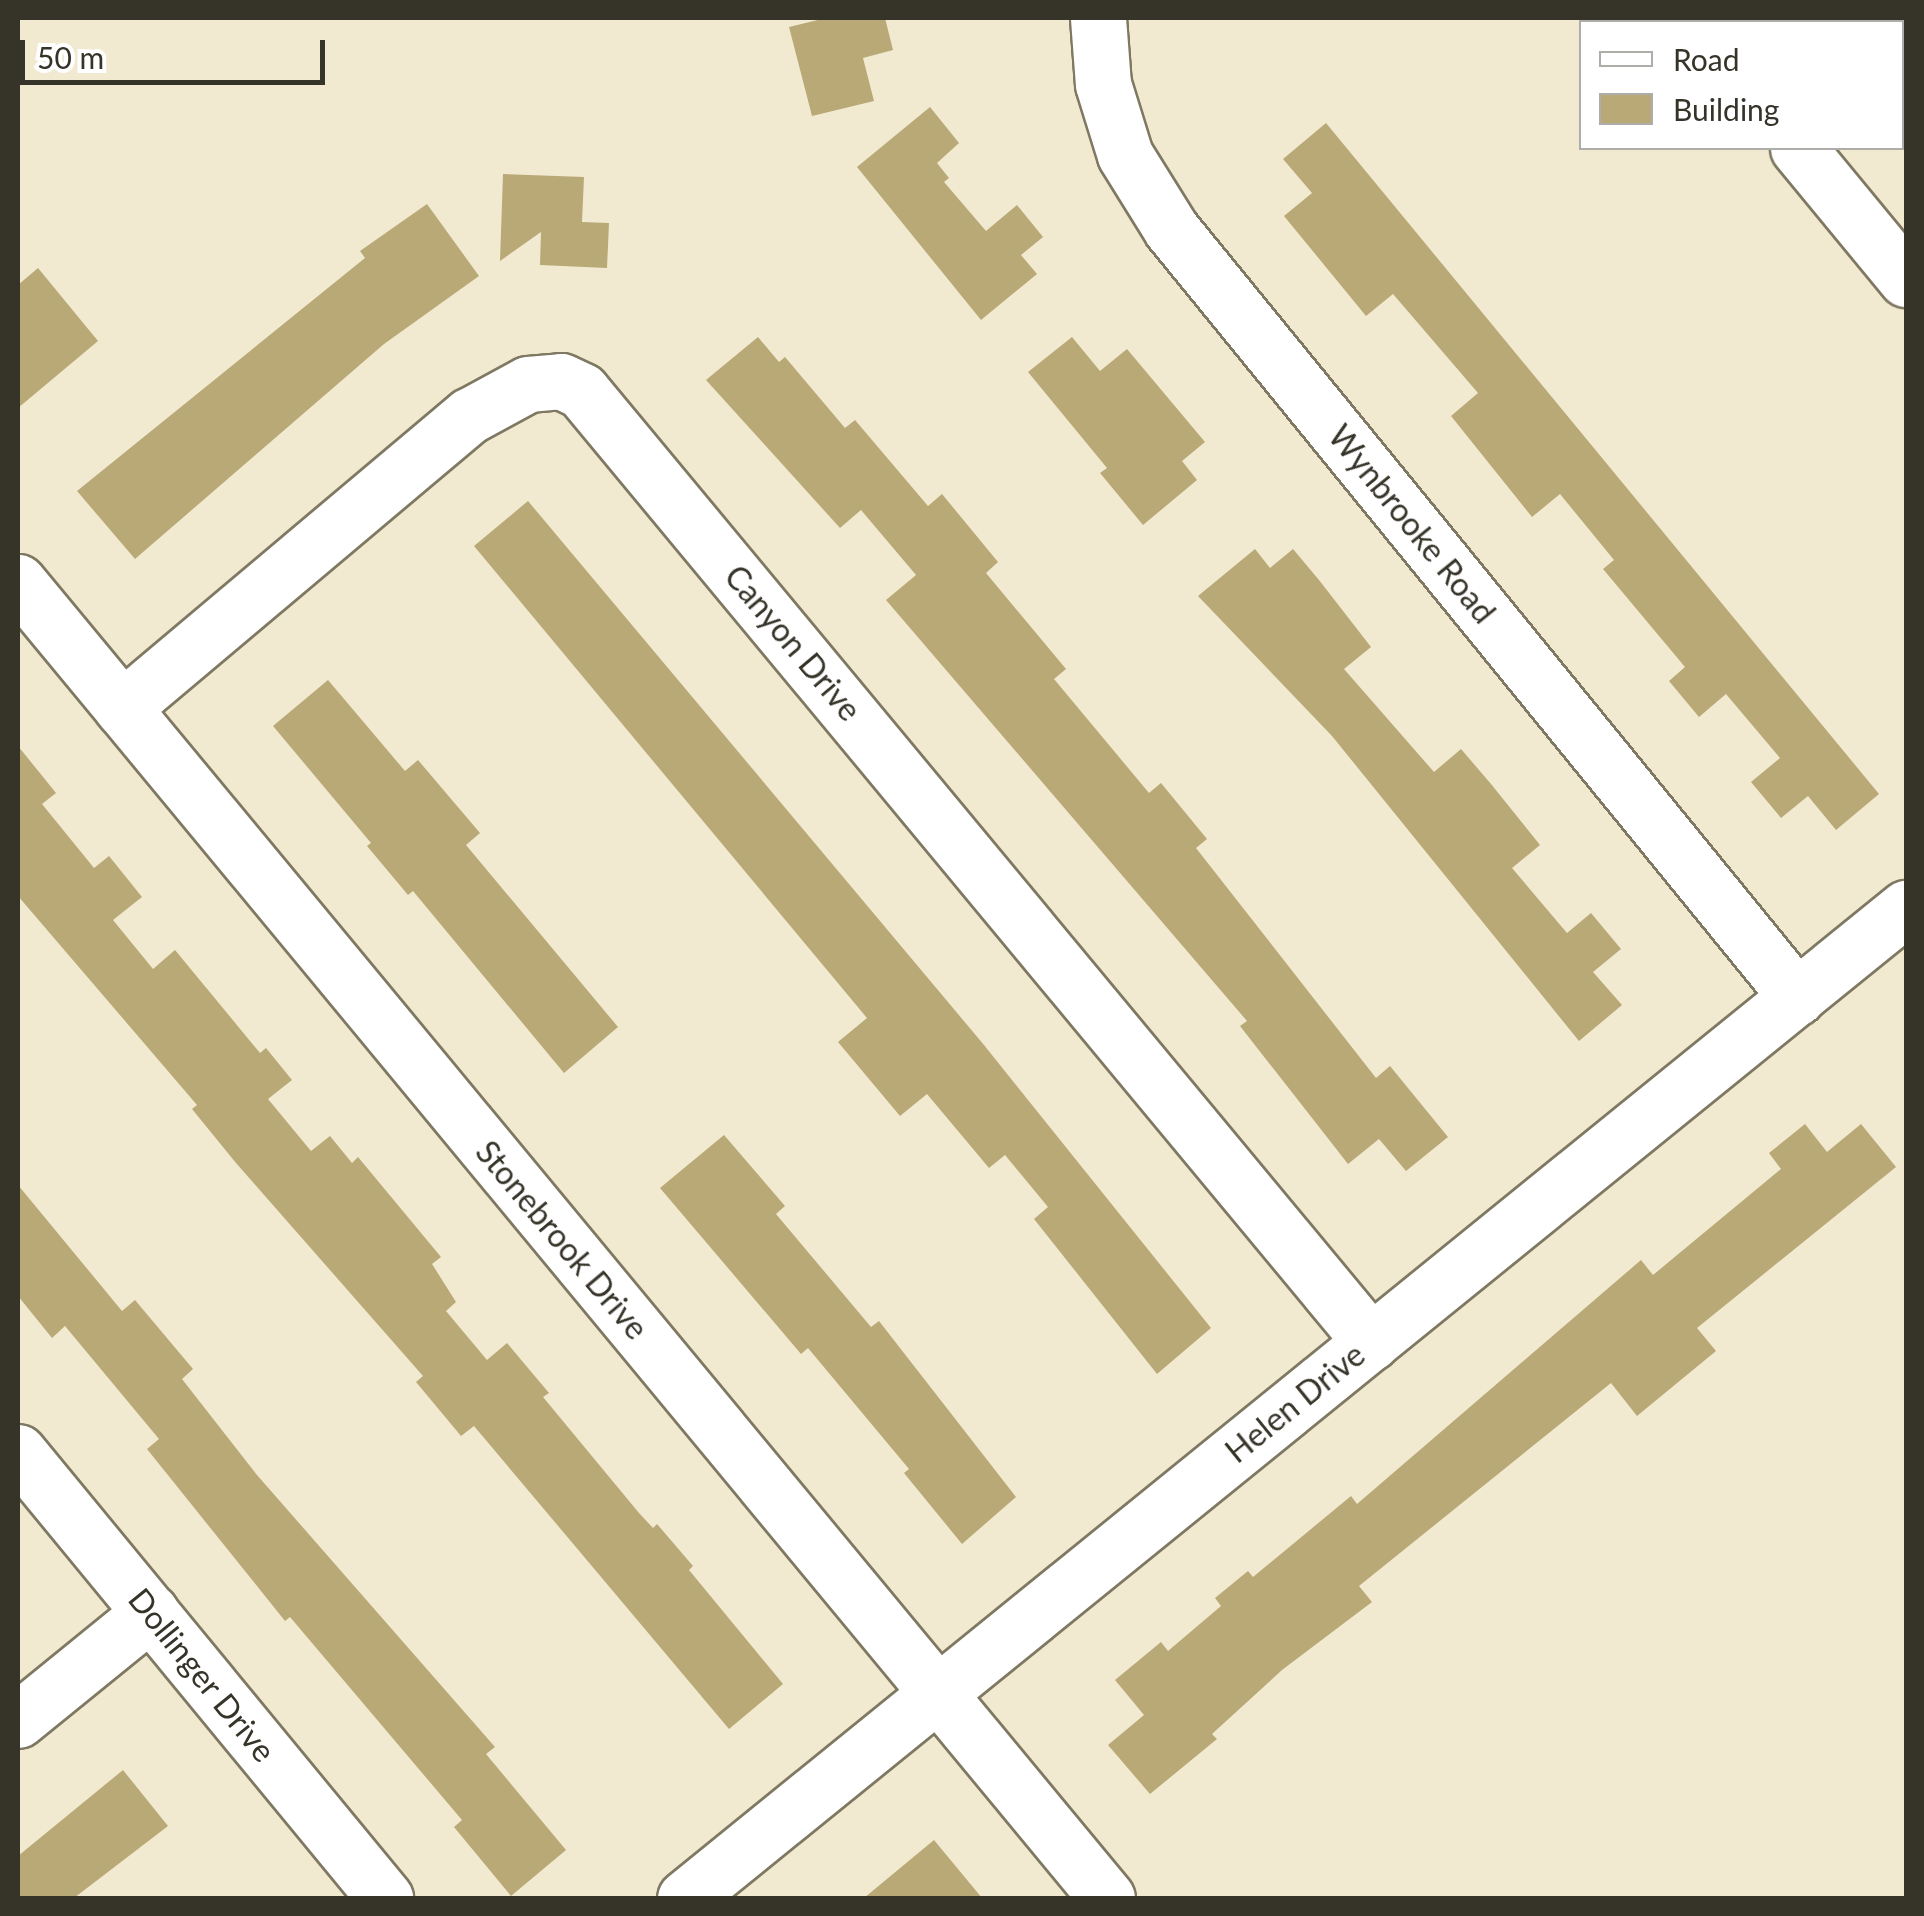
<!DOCTYPE html>
<style>
body{margin:0}
#map{position:relative;width:1924px;height:1916px;overflow:hidden;background:#f1ead1;font-family:Lato,sans-serif}
div>[style]{position:absolute}
[style*='--x']{left:calc(var(--x)*1px);top:calc(var(--y)*1px);width:calc(var(--w)*1px);rotate:calc(var(--a)*1deg)}
.building>*{inset:0;background:#b9a977}
.roads{filter:drop-shadow(2px 0 #7f7862) drop-shadow(-2px 0 #7f7862) drop-shadow(0 2px #7f7862) drop-shadow(0 -2px #7f7862)}
.minor>*{height:55px;margin:-27.5px;padding:0 27.5px;transform-origin:27.5px;border-radius:27.5px;background:#fff}
span{translate:-50% -50%;white-space:nowrap;text-align:center;line-height:1.15;-webkit-text-stroke:8px #fff;paint-order:stroke}
.street-label{font-size:32px;color:#363329}
.frame{position:absolute;inset:0;border:20px solid #363329;pointer-events:none}
.legend{position:absolute;left:1579px;top:20px;width:325px;height:130px;box-sizing:border-box;background:#fff;border:2px solid #afada9;margin:0;padding:12px 18px;list-style:none;font-size:30px;color:#363329}
.legend li{display:flex;align-items:center;gap:20px;height:50px}
.legend b{width:50px;border:2px solid #afada9}
.scale{position:absolute;left:20px;top:40px;width:305px;height:45px;box-sizing:border-box;border:5px solid #363329;border-top:0;padding-left:12px;font-size:30px;line-height:35px;white-space:nowrap;color:#363329;-webkit-text-stroke:8px #fff;paint-order:stroke}
</style>
<div id="map">
<div class="building">
<i style="clip-path:polygon(826px 18px,885px 18px,893px 50px,863px 58px,874px 101px,812px 116px,789px 27px)"></i>
<i style="clip-path:polygon(930px 107px,959px 143px,937px 163px,949px 178px,944px 182px,986px 231px,1017px 205px,1043px 237px,1021px 255px,1037px 274px,981px 320px,857px 167px)"></i>
<i style="clip-path:polygon(1326px 123px,1879px 794px,1836px 830px,1808px 796px,1781px 818px,1751px 782px,1780px 758px,1726px 694px,1699px 717px,1669px 681px,1685px 667px,1603px 569px,1614px 560px,1560px 494px,1532px 517px,1451px 416px,1478px 393px,1393px 294px,1366px 316px,1284px 216px,1312px 193px,1283px 159px)"></i>
<i style="clip-path:polygon(503px 174px,584px 177px,582px 222px,609px 223px,607px 268px,540px 265px,541px 232px,500px 261px)"></i>
<i style="clip-path:polygon(427px 204px,479px 276px,384px 344px,135px 559px,77px 491px,365px 258px,360px 251px)"></i>
<i style="clip-path:polygon(38px 268px,98px 341px,18px 408px,18px 285px)"></i>
<i style="clip-path:polygon(758px 337px,779px 362px,785px 357px,845px 428px,855px 420px,928px 506px,942px 494px,998px 562px,986px 573px,1066px 669px,1054px 679px,1149px 793px,1161px 783px,1207px 839px,1196px 848px,1376px 1078px,1390px 1066px,1448px 1137px,1406px 1171px,1379px 1139px,1348px 1164px,1240px 1026px,1247px 1021px,886px 600px,916px 575px,861px 510px,840px 528px,706px 380px)"></i>
<i style="clip-path:polygon(1072px 337px,1100px 371px,1127px 349px,1205px 442px,1182px 461px,1197px 480px,1143px 525px,1100px 473px,1107px 468px,1028px 372px)"></i>
<i style="clip-path:polygon(528px 501px,984px 1045px,1211px 1328px,1157px 1374px,1034px 1219px,1048px 1207px,1005px 1155px,989px 1168px,927px 1094px,900px 1116px,838px 1042px,867px 1018px,474px 546px)"></i>
<i style="clip-path:polygon(1255px 549px,1270px 568px,1293px 549px,1319px 580px,1371px 647px,1344px 669px,1434px 772px,1461px 749px,1491px 784px,1540px 845px,1512px 868px,1567px 933px,1591px 913px,1621px 949px,1593px 972px,1622px 1005px,1579px 1041px,1332px 736px,1198px 596px)"></i>
<i style="clip-path:polygon(328px 680px,405px 771px,418px 760px,480px 833px,466px 845px,618px 1027px,564px 1073px,413px 891px,408px 895px,367px 846px,371px 843px,273px 726px)"></i>
<i style="clip-path:polygon(18px 746px,56px 793px,42px 804px,94px 868px,109px 856px,142px 897px,113px 920px,153px 969px,175px 950px,260px 1053px,266px 1048px,292px 1080px,268px 1099px,311px 1151px,330px 1136px,352px 1163px,358px 1157px,441px 1257px,432px 1264px,456px 1302px,446px 1311px,487px 1360px,507px 1343px,549px 1393px,543px 1397px,639px 1513px,653px 1528px,657px 1524px,693px 1566px,689px 1570px,783px 1684px,729px 1729px,474px 1426px,461px 1436px,416px 1382px,423px 1376px,236px 1163px,192px 1109px,197px 1105px,18px 896px)"></i>
<i style="clip-path:polygon(1805px 1124px,1827px 1152px,1861px 1124px,1896px 1167px,1697px 1328px,1716px 1351px,1637px 1416px,1611px 1383px,1359px 1586px,1372px 1602px,1282px 1670px,1212px 1734px,1217px 1739px,1150px 1794px,1108px 1745px,1144px 1715px,1115px 1680px,1161px 1642px,1168px 1651px,1221px 1606px,1215px 1598px,1248px 1571px,1253px 1577px,1351px 1496px,1357px 1504px,1641px 1260px,1653px 1275px,1781px 1169px,1769px 1153px)"></i>
<i style="clip-path:polygon(724px 1135px,785px 1206px,776px 1214px,871px 1327px,879px 1321px,1016px 1497px,962px 1544px,904px 1473px,909px 1469px,808px 1348px,801px 1354px,660px 1188px)"></i>
<i style="clip-path:polygon(18px 1185px,122px 1311px,135px 1300px,193px 1369px,182px 1379px,257px 1475px,495px 1747px,486px 1754px,566px 1850px,511px 1896px,454px 1827px,462px 1820px,290px 1617px,285px 1621px,147px 1449px,159px 1439px,65px 1326px,52px 1338px,18px 1296px)"></i>
<i style="clip-path:polygon(123px 1770px,168px 1826px,74px 1898px,18px 1898px,18px 1856px)"></i>
<i style="clip-path:polygon(934px 1840px,982px 1898px,864px 1898px)"></i>
</div>
<div class="roads">
<div class="minor">
<i style="--x:1098;--y:18;--w:66;--a:85.7"></i>
<i style="--x:1103;--y:84;--w:74;--a:72.8"></i>
<i style="--x:1125;--y:155;--w:87;--a:58.1"></i>
<i style="--x:1171;--y:229;--w:991;--a:50.82"></i>
<i style="--x:1711;--y:18;--w:4;--a:63"></i>
<i style="--x:1798;--y:148;--w:170;--a:50.5"></i>
<i style="--x:18;--y:582;--w:1708;--a:50.39"></i>
<i style="--x:122;--y:708;--w:454;--a:-40.1"></i>
<i style="--x:469;--y:416;--w:67;--a:-28.5"></i>
<i style="--x:528;--y:384;--w:33;--a:-5"></i>
<i style="--x:561;--y:381;--w:23;--a:25"></i>
<i style="--x:582;--y:391;--w:1236;--a:50.32"></i>
<i style="--x:18;--y:1452;--w:578;--a:50.55"></i>
<i style="--x:18;--y:1720;--w:171;--a:-39.1"></i>
<i style="--x:685;--y:1898;--w:1572;--a:-39.04"></i>
</div>
</div>
<div class="street-label">
<span style="left:1412px;top:524px;rotate:51deg">Wynbrooke Road</span>
<span style="left:793px;top:643px;rotate:50deg">Canyon Drive</span>
<span style="left:562px;top:1240px;rotate:50deg">Stonebrook Drive</span>
<span style="left:1295px;top:1403px;rotate:-39deg">Helen Drive</span>
<span style="left:202px;top:1675px;rotate:51deg">Dollinger Drive</span>
</div>
<div class="frame"></div>
<ul class="legend">
<li><b style="height:12px;background:#fff"></b>Road</li>
<li><b style="height:28px;background:#b9a977"></b>Building</li>
</ul>
<div class="scale">50 m</div>
</div>
